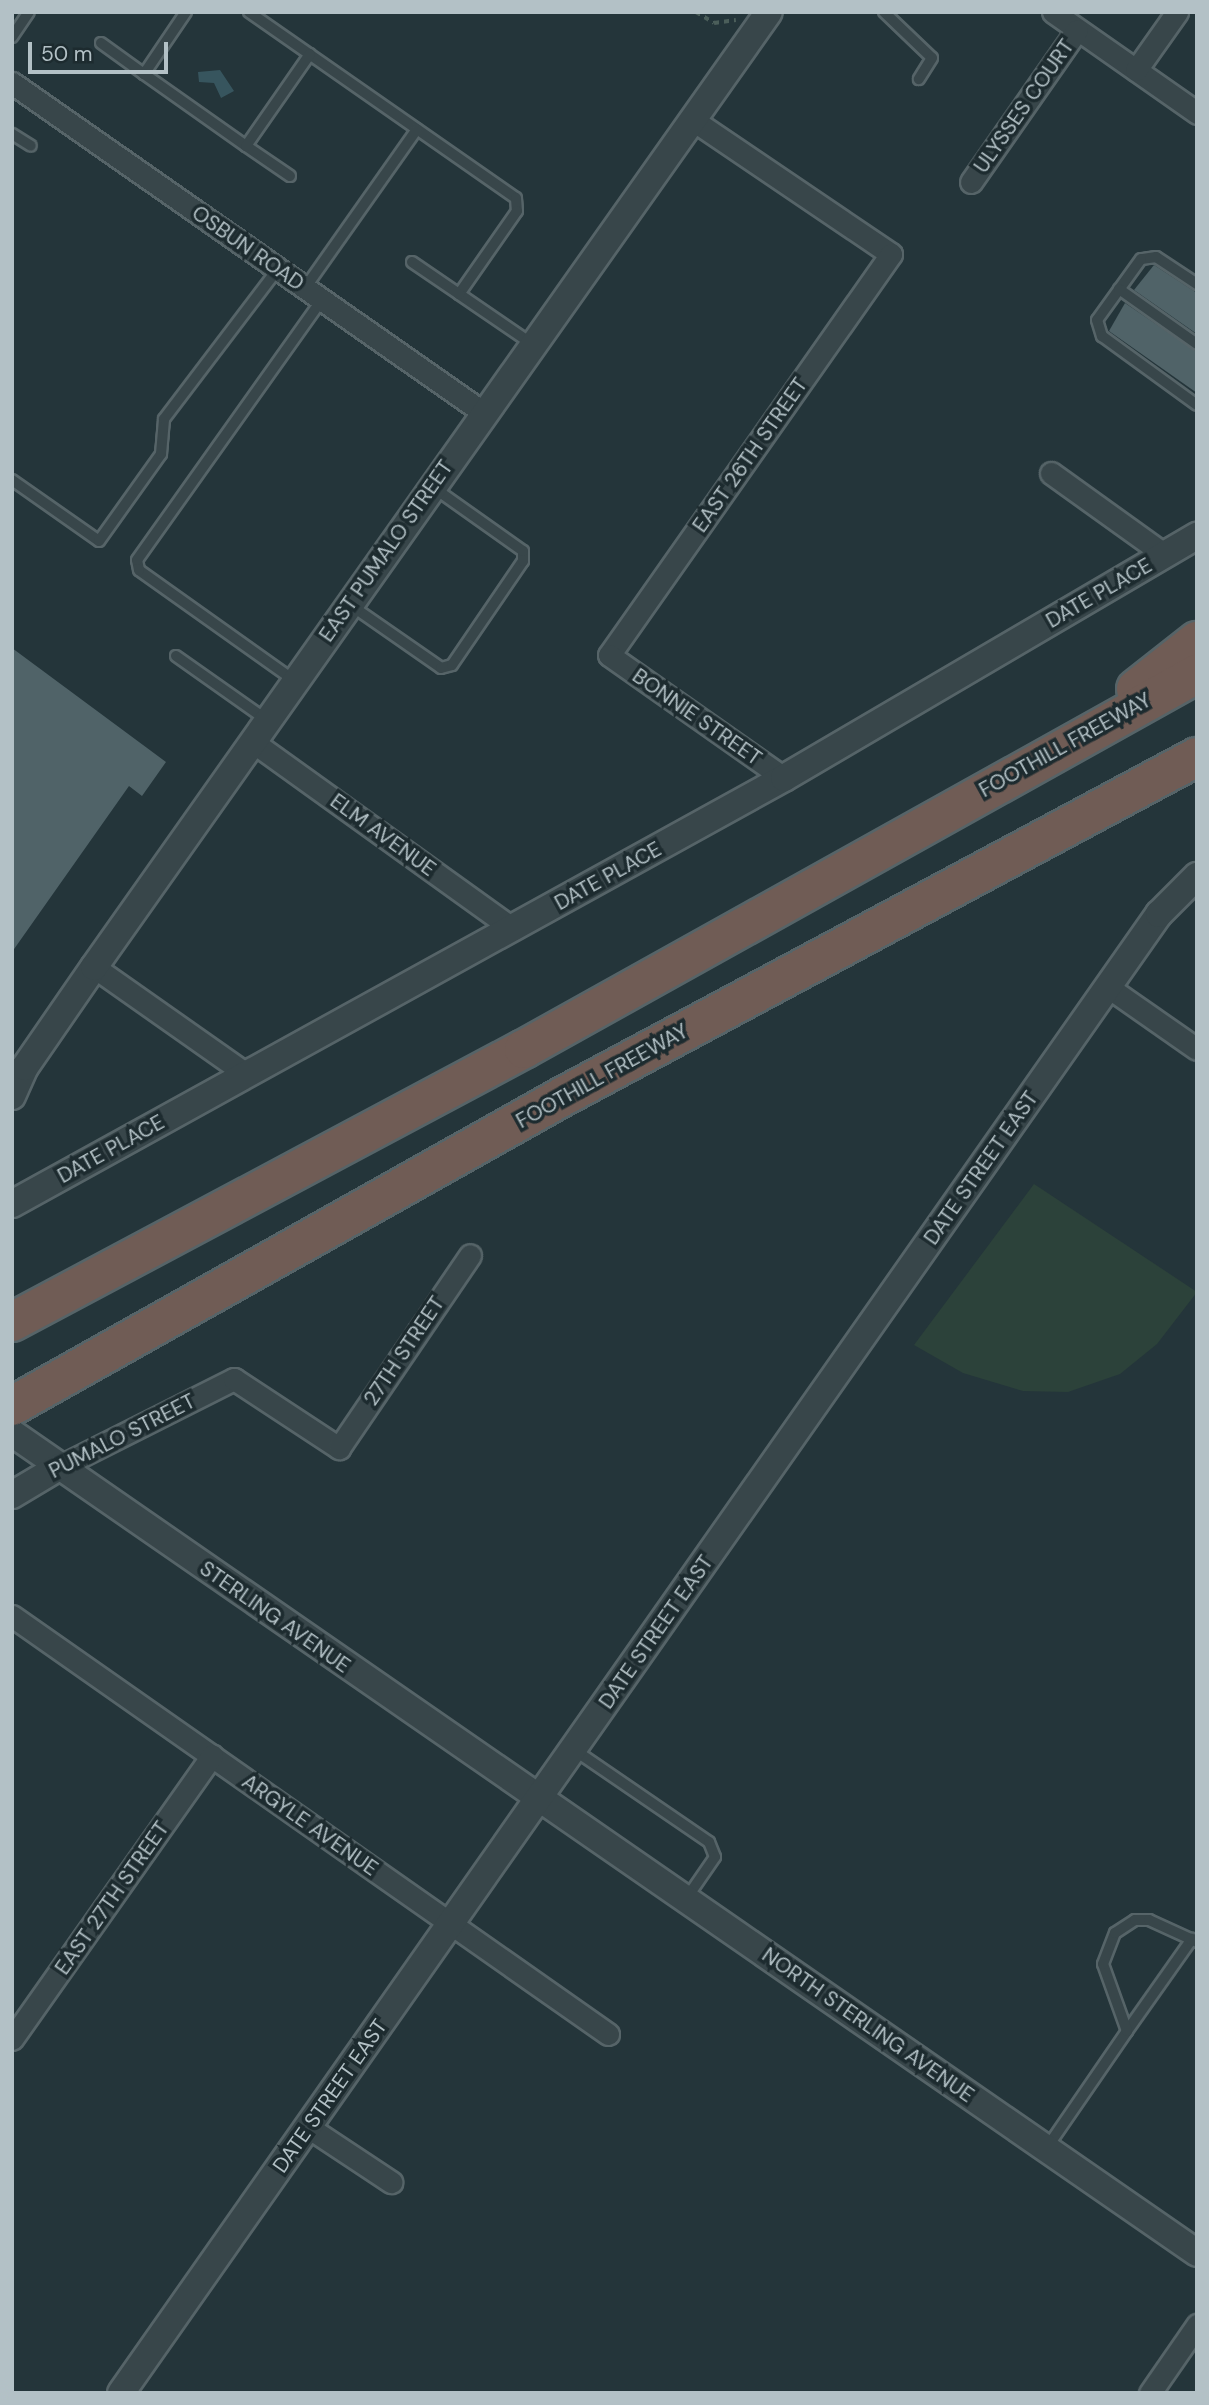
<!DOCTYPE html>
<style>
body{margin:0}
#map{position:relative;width:1209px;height:2405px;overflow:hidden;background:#24353a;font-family:"DM Sans",sans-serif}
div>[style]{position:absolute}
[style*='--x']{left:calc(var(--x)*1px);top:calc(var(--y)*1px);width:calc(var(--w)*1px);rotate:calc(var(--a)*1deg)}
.green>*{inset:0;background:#2c423a}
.water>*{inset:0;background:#37555e}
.building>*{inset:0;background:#506368}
.path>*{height:3.5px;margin-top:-1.75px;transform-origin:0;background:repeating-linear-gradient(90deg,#4b5e5a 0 5px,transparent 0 10px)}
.roads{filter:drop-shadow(2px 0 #566468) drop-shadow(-2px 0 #566468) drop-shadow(0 2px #566468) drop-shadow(0 -2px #566468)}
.service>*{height:10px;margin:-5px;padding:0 5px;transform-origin:5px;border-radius:5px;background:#38464a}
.minor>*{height:21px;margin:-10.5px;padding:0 10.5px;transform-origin:10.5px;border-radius:10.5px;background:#38464a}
.tertiary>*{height:26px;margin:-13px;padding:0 13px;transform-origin:13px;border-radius:13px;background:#38464a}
.motorway>*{height:38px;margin:-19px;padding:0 19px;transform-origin:19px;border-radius:19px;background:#705c55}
span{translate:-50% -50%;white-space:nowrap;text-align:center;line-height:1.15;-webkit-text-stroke:7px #1d2b2f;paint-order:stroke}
.street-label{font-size:21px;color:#b3c1c6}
.frame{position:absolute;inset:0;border:14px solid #b3c1c6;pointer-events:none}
.scale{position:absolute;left:28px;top:42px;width:140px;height:32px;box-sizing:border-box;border:4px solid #b3c1c6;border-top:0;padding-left:9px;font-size:21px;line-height:24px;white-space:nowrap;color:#b3c1c6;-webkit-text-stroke:5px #1d2b2f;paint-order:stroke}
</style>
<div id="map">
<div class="green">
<i style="clip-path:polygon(1034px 1184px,1197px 1292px,1157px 1344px,1120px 1374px,1068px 1392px,1023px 1391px,963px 1373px,914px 1345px)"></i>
</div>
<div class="water">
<i style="clip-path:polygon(220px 70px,234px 91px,221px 98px,214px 83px,199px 82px,198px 72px)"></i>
</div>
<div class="building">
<i style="clip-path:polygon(1154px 265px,1197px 293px,1197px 334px,1134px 290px)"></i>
<i style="clip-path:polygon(1125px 303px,1197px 352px,1197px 393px,1109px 331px)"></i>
<i style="clip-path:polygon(12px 648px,166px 762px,142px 796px,129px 786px,12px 952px)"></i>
</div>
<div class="path">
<i style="--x:696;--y:12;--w:21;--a:31"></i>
<i style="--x:714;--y:23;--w:22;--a:-8"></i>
</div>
<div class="roads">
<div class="service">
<i style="--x:249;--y:12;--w:325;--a:34.9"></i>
<i style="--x:516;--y:198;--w:13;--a:86"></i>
<i style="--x:517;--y:211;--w:101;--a:124.9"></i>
<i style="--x:459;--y:294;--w:88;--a:34.4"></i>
<i style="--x:884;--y:12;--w:66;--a:43.8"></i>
<i style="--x:932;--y:58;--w:25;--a:122"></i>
<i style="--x:12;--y:37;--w:30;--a:-56"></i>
<i style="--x:101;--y:43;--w:53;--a:35.8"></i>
<i style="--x:144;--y:74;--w:75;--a:-55.9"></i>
<i style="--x:144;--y:74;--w:125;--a:35.2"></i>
<i style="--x:12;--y:134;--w:22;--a:32"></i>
<i style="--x:290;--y:176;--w:53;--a:-145.7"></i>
<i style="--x:246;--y:146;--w:112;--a:-55.2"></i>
<i style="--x:412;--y:262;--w:57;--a:34.2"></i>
<i style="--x:1197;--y:284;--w:49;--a:-146.6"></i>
<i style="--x:1156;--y:257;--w:15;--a:172"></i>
<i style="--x:1141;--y:259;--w:75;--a:125.8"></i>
<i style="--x:1097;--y:320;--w:17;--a:73"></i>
<i style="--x:1102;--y:336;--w:117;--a:36"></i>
<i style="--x:305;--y:288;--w:194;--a:-54.8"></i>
<i style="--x:1119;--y:289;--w:95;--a:35.2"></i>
<i style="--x:12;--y:480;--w:106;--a:35"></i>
<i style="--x:99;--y:541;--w:107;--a:-54.5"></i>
<i style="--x:161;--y:454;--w:35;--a:-85"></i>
<i style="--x:164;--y:419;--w:188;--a:-52.8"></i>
<i style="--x:349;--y:604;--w:112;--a:34.8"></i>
<i style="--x:441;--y:668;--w:11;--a:-15"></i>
<i style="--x:452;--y:665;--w:126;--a:-55.7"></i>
<i style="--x:523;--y:561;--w:10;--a:-90"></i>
<i style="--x:523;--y:551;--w:109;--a:-144.7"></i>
<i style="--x:176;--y:656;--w:113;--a:35.2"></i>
<i style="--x:295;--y:681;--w:191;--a:-144.6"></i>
<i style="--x:139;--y:570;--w:10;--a:-101"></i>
<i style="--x:137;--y:560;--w:319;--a:-54.6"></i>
<i style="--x:573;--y:1749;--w:165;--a:34.4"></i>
<i style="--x:709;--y:1842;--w:16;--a:68"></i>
<i style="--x:715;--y:1857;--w:51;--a:124.6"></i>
<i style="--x:1127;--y:2031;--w:113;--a:-54.8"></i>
<i style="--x:1046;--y:2149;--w:143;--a:-55.5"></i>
<i style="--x:1127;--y:2031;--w:71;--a:-109.7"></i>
<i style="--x:1103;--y:1964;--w:33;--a:-69"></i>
<i style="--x:1115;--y:1933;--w:24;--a:-33"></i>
<i style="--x:1135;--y:1920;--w:14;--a:0"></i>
<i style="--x:1149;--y:1920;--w:53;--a:24.6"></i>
</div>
<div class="minor">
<i style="--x:1053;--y:12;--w:176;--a:35"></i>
<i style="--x:1136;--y:70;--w:71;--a:-54.7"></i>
<i style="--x:12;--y:83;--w:576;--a:34.96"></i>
<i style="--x:693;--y:120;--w:239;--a:34.1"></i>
<i style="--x:891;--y:254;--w:490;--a:125.1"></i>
<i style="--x:609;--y:655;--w:214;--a:35.1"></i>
<i style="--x:971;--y:182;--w:185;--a:-55.1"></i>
<i style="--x:1051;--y:473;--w:140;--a:35.7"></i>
<i style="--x:253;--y:742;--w:320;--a:35.7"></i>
<i style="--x:94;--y:967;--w:184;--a:35.1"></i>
<i style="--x:1108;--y:987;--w:108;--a:34.9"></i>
<i style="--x:59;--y:1467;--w:196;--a:-26.7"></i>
<i style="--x:234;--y:1379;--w:126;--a:33.3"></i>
<i style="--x:339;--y:1448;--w:233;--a:-55.8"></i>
<i style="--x:12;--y:1616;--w:728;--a:35.04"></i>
<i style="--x:12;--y:2039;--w:347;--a:-54.8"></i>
<i style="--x:308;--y:2127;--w:100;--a:33.5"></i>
<i style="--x:1150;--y:2393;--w:83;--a:-55.3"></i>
</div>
<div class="tertiary">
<i style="--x:12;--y:1096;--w:32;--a:-66"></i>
<i style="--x:25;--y:1067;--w:121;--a:-55.4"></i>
<i style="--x:94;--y:967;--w:1169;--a:-54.75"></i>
<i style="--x:12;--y:1204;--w:882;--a:-28.89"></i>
<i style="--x:784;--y:778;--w:479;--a:-30.4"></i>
<i style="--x:12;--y:1433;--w:1441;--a:34.68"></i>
<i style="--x:12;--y:1495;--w:55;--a:-30.8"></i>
<i style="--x:121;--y:2393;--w:1807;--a:-54.94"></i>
<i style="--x:1159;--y:914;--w:54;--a:-45"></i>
</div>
<div class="motorway">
<i style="--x:1136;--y:689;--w:78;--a:-38.2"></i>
<i style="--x:12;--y:1322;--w:580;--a:-28.07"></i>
<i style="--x:524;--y:1049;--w:770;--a:-29.13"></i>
<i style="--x:12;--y:1406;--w:631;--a:-29.33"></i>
<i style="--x:562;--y:1097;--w:720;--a:-28.17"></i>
</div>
</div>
<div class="street-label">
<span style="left:1024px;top:106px;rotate:-55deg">ULYSSES COURT</span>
<span style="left:248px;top:248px;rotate:35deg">OSBUN ROAD</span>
<span style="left:750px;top:455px;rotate:-55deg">EAST 26TH STREET</span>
<span style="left:386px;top:551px;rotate:-55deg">EAST PUMALO STREET</span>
<span style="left:1099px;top:593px;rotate:-30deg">DATE PLACE</span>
<span style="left:697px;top:717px;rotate:35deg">BONNIE STREET</span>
<span style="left:1065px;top:745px;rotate:-29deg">FOOTHILL FREEWAY</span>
<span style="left:383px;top:835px;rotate:36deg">ELM AVENUE</span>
<span style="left:608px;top:876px;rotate:-29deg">DATE PLACE</span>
<span style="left:602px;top:1076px;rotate:-29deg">FOOTHILL FREEWAY</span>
<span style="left:111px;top:1149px;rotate:-29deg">DATE PLACE</span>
<span style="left:981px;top:1168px;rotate:-55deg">DATE STREET EAST</span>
<span style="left:404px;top:1351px;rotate:-56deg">27TH STREET</span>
<span style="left:122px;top:1436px;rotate:-27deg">PUMALO STREET</span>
<span style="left:275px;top:1617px;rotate:35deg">STERLING AVENUE</span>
<span style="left:656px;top:1632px;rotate:-55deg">DATE STREET EAST</span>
<span style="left:310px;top:1825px;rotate:35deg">ARGYLE AVENUE</span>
<span style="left:112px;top:1898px;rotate:-55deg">EAST 27TH STREET</span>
<span style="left:868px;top:2025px;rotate:35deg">NORTH STERLING AVENUE</span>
<span style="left:330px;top:2096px;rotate:-55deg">DATE STREET EAST</span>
</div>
<div class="frame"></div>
<div class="scale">50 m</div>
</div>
